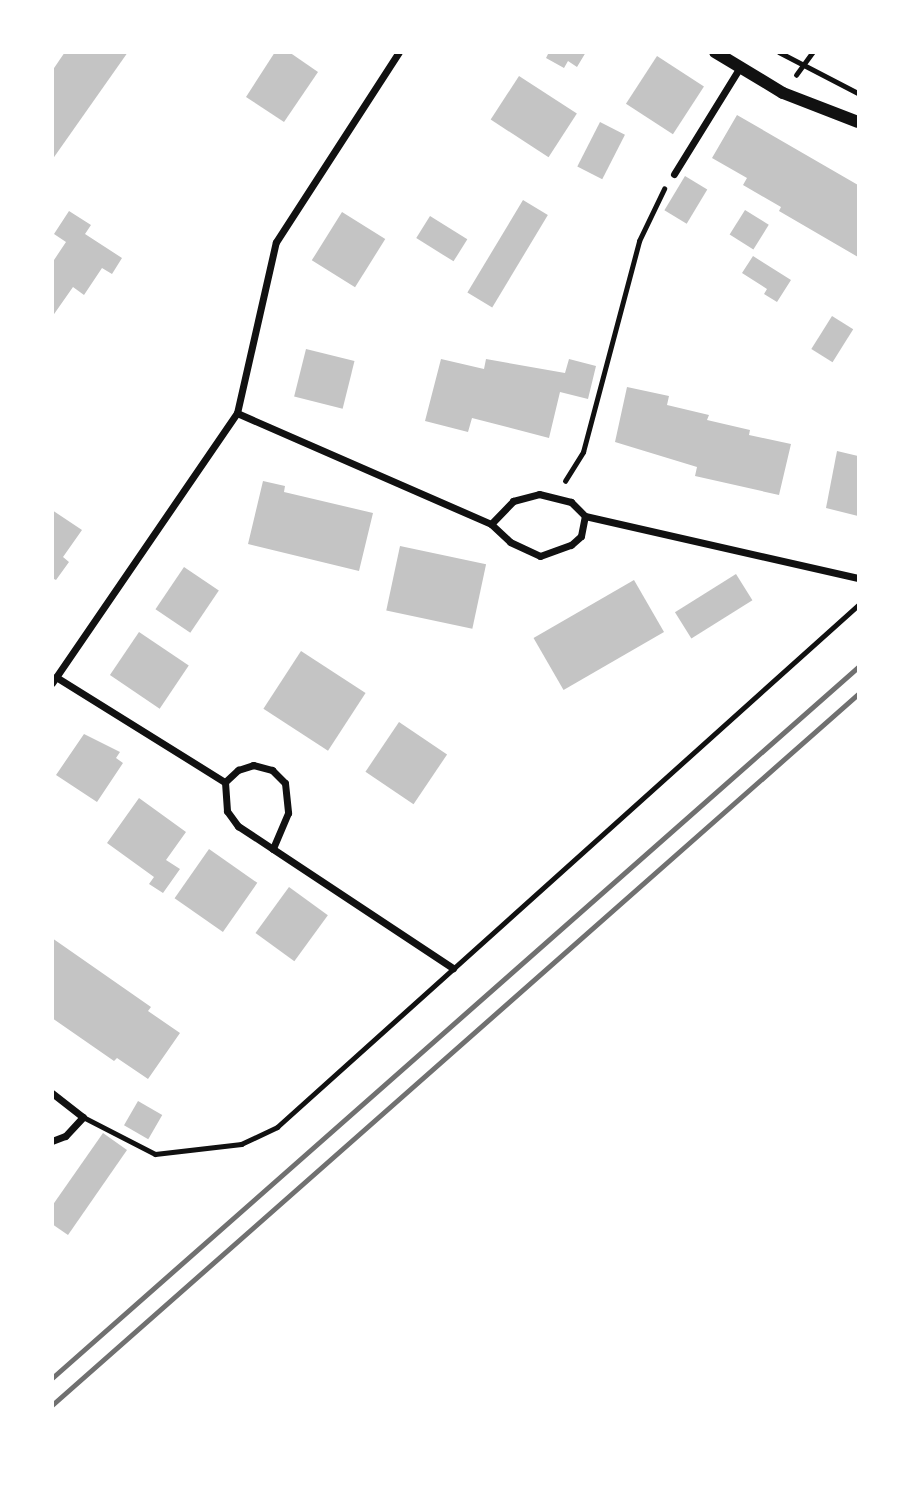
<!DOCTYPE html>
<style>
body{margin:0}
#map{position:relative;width:911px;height:1507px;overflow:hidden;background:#fff;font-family:"Fira Sans",sans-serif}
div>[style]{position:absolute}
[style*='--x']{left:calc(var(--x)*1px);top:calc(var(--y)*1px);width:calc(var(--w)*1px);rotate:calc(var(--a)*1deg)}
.building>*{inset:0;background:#c4c4c4;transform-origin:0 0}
.path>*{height:4.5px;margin:-2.25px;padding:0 2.25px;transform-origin:2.25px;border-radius:2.25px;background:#111}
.service>*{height:5px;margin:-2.5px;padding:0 2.5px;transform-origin:2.5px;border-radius:2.5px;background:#111}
.minor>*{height:7px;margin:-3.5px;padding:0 3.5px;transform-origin:3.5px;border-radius:3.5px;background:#111}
.tertiary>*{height:12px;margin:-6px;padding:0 6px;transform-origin:6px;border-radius:6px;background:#111}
.rail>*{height:5px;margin:-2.5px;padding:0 2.5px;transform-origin:2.5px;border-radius:2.5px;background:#707070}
span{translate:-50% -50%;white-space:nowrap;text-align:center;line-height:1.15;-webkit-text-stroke:6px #fff;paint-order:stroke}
.frame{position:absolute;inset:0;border:54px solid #fff;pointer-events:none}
</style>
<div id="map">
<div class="building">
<i style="clip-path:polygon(65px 52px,128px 52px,52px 160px,52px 71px)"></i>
<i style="clip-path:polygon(275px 52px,289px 52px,318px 72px,284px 122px,246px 97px)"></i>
<i style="clip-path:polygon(549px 52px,586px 52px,577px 67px,568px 61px,564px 68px,546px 58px)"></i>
<i style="left:657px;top:56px;width:56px;height:57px;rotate:33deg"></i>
<i style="left:519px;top:76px;width:69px;height:52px;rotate:33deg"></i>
<i style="clip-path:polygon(737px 115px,858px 185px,858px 257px,779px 211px,781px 207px,743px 185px,747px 178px,712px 158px)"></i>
<i style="left:600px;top:122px;width:28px;height:50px;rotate:27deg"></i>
<i style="left:685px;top:176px;width:26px;height:40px;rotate:31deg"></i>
<i style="left:523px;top:200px;width:29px;height:108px;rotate:31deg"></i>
<i style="left:745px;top:210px;width:28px;height:29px;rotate:32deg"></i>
<i style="clip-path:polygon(69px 211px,91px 225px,85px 234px,122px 258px,112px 274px,102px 268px,84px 295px,73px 287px,52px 317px,52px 263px,66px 242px,54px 234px)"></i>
<i style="left:342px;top:212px;width:51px;height:57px;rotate:32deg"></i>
<i style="left:430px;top:216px;width:44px;height:26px;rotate:32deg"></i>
<i style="clip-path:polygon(753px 256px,791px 280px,777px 302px,764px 294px,767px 289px,742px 273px)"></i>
<i style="left:832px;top:316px;width:25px;height:39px;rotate:32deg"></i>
<i style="left:306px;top:349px;width:50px;height:49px;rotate:14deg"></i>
<i style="clip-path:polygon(441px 359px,484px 369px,486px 359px,565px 373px,569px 359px,596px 366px,588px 399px,560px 392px,549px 438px,472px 418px,468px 432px,425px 421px)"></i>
<i style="clip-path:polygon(627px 387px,669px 396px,667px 405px,709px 415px,707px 420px,750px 430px,749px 435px,791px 444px,779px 495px,695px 476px,697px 467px,615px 442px)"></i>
<i style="clip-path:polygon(837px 451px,858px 456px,858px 516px,826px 508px)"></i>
<i style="clip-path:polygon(263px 481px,285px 486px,284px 492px,373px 513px,359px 571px,248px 544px)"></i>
<i style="clip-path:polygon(52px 510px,82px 530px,63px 557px,69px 562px,56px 580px,52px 578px)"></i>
<i style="left:400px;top:546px;width:88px;height:66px;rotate:12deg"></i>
<i style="left:184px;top:567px;width:42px;height:51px;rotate:34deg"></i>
<i style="left:736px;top:574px;width:31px;height:72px;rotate:58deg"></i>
<i style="left:634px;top:580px;width:60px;height:116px;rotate:60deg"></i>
<i style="left:139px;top:632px;width:60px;height:52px;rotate:34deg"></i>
<i style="left:301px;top:651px;width:77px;height:69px;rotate:33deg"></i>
<i style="left:399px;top:722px;width:58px;height:60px;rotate:34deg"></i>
<i style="clip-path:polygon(84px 734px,120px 752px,116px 758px,123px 763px,97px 802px,56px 775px)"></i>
<i style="clip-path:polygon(139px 798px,186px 832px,166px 860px,180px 869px,163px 893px,149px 884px,154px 877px,107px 843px)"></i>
<i style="left:209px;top:849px;width:59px;height:60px;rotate:35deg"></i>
<i style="left:289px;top:887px;width:48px;height:57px;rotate:36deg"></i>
<i style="clip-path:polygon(52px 938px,151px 1007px,148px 1011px,180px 1033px,148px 1079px,117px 1058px,114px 1061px,52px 1018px)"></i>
<i style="left:138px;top:1101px;width:28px;height:28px;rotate:30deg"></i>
<i style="clip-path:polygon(103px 1133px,127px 1150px,68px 1235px,52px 1224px,52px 1206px)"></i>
</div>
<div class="path">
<i style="--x:779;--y:52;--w:89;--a:27.4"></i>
<i style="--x:796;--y:75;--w:29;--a:-54"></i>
<i style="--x:565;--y:481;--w:34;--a:-58"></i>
<i style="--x:583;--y:452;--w:218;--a:-75.1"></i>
<i style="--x:639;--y:241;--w:58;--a:-64.3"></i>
</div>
<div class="service">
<i style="--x:83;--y:1117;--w:81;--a:27.2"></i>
<i style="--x:155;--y:1154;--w:87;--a:-6.6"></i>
<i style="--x:241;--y:1144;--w:40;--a:-25"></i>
<i style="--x:277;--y:1127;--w:781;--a:-41.94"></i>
</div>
<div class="minor">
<i style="--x:674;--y:174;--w:126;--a:-58.3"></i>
<i style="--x:237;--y:413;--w:277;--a:23.6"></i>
<i style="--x:491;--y:524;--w:32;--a:-46"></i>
<i style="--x:513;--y:501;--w:27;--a:-15"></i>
<i style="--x:539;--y:494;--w:33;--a:14"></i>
<i style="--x:571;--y:502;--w:20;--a:45"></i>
<i style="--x:585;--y:516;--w:280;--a:12.8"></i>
<i style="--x:491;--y:524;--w:26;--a:43"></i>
<i style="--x:510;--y:542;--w:33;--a:25"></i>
<i style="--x:540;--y:556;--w:33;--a:-20"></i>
<i style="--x:571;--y:545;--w:13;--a:-42"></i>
<i style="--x:581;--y:536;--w:20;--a:-79"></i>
<i style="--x:56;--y:677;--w:199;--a:31.9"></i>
<i style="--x:225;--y:782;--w:18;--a:-43"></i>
<i style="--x:238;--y:770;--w:16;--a:-18"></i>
<i style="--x:253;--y:765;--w:20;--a:15"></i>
<i style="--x:272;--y:770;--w:18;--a:45"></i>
<i style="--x:285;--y:783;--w:30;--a:84"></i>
<i style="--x:288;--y:813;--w:39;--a:113"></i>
<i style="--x:273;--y:849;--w:216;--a:33.5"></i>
<i style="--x:52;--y:683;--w:327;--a:-55.6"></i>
<i style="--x:237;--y:413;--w:175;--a:-77.2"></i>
<i style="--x:276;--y:242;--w:226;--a:-57.1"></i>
<i style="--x:225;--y:782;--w:29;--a:86"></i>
<i style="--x:227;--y:811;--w:19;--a:54"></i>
<i style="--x:238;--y:826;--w:42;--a:33.3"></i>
<i style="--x:52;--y:1093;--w:39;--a:38"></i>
<i style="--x:83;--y:1117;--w:26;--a:133"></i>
<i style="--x:65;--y:1136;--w:14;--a:159"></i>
</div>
<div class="tertiary">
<i style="--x:715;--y:52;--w:79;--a:31.1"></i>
<i style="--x:783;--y:93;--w:80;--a:21.1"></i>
</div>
<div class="rail">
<i style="--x:52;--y:1378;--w:1075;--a:-41.42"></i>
<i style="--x:52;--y:1405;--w:1075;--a:-41.42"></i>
</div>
<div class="frame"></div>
</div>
